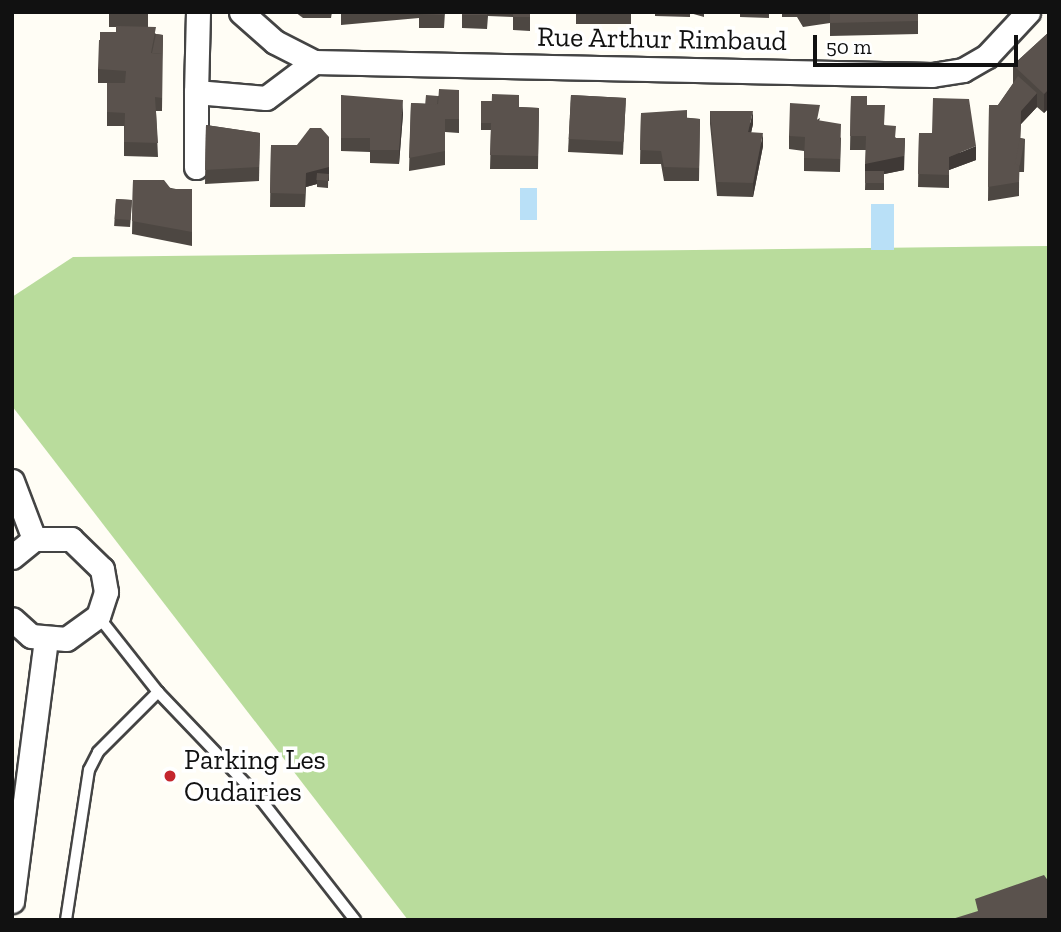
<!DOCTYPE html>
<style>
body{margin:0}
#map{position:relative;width:1061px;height:932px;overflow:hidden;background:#fffdf5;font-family:"Zilla Slab",serif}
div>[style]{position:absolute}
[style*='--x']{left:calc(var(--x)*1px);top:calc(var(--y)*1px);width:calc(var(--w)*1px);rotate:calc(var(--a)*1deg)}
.forest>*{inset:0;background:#b9dc9c}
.water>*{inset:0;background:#b9e0f7;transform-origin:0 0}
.roads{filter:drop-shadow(2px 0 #444) drop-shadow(-2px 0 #444) drop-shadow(0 2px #444) drop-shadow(0 -2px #444)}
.service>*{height:10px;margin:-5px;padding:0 5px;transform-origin:5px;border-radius:5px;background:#fff}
.minor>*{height:23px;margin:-11.5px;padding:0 11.5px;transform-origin:11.5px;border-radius:11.5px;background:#fff}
.wall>*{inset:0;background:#4d4742;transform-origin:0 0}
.shaded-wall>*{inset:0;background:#3f3936}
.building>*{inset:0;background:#5a524d;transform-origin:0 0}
.dots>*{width:19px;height:19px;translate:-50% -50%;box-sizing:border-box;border:4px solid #fff;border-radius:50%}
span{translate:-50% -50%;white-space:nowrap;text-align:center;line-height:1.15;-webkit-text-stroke:7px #fff;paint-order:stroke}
.street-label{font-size:28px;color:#111}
.poi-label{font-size:28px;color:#111}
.left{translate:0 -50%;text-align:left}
.frame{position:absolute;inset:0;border:14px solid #111;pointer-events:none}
.scale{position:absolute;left:813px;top:35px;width:205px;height:32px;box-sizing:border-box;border:4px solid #111;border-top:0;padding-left:9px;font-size:21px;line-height:24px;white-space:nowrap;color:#111;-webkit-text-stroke:5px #fff;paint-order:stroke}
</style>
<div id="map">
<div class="forest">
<i style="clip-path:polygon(1049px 246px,1049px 920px,408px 920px,12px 406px,12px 297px,73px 257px)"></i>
</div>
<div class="water">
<i style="left:520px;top:188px;width:17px;height:32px"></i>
<i style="left:871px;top:204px;width:23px;height:46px"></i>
</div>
<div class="roads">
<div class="service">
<i style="--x:98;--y:616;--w:97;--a:51.7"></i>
<i style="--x:66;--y:920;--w:152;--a:-81.3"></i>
<i style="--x:89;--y:770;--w:20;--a:-63"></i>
<i style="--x:98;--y:752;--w:85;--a:-45"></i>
<i style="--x:158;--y:692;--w:151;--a:46.3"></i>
<i style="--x:262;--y:801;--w:151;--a:52"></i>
</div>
<div class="minor">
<i style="--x:198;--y:12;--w:80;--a:91.4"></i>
<i style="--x:196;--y:92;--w:70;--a:4.9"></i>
<i style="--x:266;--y:98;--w:60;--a:-36.9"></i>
<i style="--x:241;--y:12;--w:45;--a:41.4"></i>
<i style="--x:275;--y:42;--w:44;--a:27.1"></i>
<i style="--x:314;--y:62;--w:618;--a:1.21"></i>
<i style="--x:932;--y:75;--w:31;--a:-9"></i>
<i style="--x:963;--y:70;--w:28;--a:-30"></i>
<i style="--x:987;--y:56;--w:60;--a:-47"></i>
<i style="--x:196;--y:92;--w:75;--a:90"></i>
<i style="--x:12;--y:481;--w:62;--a:69.2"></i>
<i style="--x:12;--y:557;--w:28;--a:-39"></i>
<i style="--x:34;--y:539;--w:37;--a:0"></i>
<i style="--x:71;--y:539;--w:43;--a:44.1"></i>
<i style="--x:102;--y:569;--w:23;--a:80"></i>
<i style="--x:106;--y:592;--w:25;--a:108"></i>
<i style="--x:98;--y:616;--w:39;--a:144"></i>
<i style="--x:66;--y:639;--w:35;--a:-175"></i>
<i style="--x:31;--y:636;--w:25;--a:-138"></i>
<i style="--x:12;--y:901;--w:263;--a:-82.6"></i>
</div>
</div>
<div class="wall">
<i style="clip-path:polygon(94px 12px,148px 12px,148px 27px,156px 34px,163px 35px,162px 111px,156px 111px,158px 157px,124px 156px,124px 126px,107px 126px,107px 83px,98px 83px,98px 69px,116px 32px,116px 27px,109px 27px,109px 13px)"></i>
<i style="clip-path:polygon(295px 12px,332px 12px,331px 18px,303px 18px)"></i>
<i style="clip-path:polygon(341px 12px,445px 12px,444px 28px,419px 28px,419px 18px,341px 25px)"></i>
<i style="clip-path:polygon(462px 12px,530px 12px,530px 31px,513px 30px,513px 17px,488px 16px,487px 29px,462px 28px)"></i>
<i style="left:576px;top:12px;width:55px;height:12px"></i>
<i style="clip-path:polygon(655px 12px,704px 12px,704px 17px,690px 13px,690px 17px,655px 16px)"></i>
<i style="clip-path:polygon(740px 12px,769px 12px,769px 18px,740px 17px)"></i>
<i style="clip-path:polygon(782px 12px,918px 12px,918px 34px,830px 36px,830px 23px,803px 27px,797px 17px,782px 17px)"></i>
<i style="clip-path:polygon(1049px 32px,1049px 108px,1044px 113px,1037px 107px,1021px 124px,1020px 138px,1025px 139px,1024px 172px,1019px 172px,1019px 196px,988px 201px,989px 105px,998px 105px,1013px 84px,1013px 65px)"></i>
<i style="clip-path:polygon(459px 90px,459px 133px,445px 132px,445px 165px,409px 171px,411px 103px,426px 104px,438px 96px)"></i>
<i style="clip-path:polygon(341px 95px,403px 114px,399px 164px,370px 163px,370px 152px,341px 151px)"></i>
<i style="left:571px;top:95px;width:55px;height:57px;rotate:3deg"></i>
<i style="clip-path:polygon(851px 96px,867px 105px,896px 138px,904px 170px,884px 174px,884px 190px,865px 190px,866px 150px,850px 150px)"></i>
<i style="clip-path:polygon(481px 101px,519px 107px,539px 108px,538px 169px,490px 169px,491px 130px,481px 130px)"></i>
<i style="clip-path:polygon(710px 111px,753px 124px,751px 133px,763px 146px,753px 197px,717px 196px,710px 124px)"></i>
<i style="clip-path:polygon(641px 113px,700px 119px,699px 181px,664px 181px,661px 164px,640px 164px)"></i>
<i style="clip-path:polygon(820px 118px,819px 121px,841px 138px,840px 172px,804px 171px,804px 151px,789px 149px,789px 136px)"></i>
<i style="clip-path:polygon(206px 125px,260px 133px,259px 181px,205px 184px)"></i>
<i style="clip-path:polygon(919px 133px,976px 160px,949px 170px,949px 188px,918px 187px)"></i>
<i style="clip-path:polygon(329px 137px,328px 188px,317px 187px,317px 184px,306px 187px,305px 207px,270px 207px,271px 145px,297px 145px)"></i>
<i style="clip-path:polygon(133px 180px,176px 189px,192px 189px,192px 246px,132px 234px)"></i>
<i style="left:116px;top:199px;width:16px;height:27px;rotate:4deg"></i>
</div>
<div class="shaded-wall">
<i style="clip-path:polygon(1049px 89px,1049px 108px,1044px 113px,1044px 94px)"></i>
<i style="clip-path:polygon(1037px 93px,1037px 107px,1021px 124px,1019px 196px,1021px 111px)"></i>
<i style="clip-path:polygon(403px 100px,403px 114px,399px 164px,399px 150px)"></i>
<i style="clip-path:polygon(753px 111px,753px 124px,748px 146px,748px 132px)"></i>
<i style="clip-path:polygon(763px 133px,763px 146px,753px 197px,753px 183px)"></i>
<i style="clip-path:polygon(905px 138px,904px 170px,865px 178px,865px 164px)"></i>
<i style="clip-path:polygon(976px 146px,976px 160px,949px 170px,949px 188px,949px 157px)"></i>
<i style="clip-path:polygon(329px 150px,329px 181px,317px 180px,317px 184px,306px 187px,305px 207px,306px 173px)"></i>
</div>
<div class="building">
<i style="clip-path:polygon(109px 12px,148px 12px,148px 14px,109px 13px)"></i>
<i style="clip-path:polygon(419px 12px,444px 12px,444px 15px,419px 14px)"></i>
<i style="left:462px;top:12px;width:25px;height:3px"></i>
<i style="left:513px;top:12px;width:17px;height:5px"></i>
<i style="clip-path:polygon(830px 12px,918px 12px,918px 21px,830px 23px)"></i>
<i style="clip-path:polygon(116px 26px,156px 27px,151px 53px,162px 54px,162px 98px,155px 97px,158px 143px,124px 142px,125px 113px,107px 112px,107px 83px,125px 83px,126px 71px,98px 69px,99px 40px,116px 40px)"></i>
<i style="left:100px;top:32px;width:16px;height:8px"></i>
<i style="clip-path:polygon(1049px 32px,1049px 89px,1044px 94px,1013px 65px)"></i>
<i style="clip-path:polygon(156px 34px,163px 35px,162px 61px,162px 54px,152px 53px)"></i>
<i style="clip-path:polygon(1018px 76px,1037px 93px,1021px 111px,1019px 182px,988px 187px,989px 105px,998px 105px)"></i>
<i style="clip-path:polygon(439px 89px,459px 90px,459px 119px,445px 119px,445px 151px,409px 158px,411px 103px,438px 104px)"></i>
<i style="clip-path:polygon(492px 94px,519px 95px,519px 107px,539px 108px,538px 156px,490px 155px)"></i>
<i style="clip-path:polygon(341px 95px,403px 100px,399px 150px,370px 150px,370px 138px,341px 138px)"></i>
<i style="left:426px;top:95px;width:12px;height:9px;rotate:5deg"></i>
<i style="left:571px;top:95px;width:55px;height:44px;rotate:3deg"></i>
<i style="clip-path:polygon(851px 96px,867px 96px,867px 105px,885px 105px,884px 125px,896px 126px,895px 138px,905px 138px,904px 156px,865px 164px,866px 136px,850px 136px)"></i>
<i style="clip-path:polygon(933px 98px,969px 99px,976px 146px,949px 157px,949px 175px,918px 174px,919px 133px,932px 133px)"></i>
<i style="left:481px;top:101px;width:11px;height:22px"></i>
<i style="clip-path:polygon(790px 103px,820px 105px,817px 120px,841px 124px,840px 159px,804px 158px,805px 137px,789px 136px)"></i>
<i style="clip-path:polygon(687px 110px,687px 118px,700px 119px,699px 168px,664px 167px,661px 151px,640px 150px,641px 113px)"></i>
<i style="clip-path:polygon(710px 111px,753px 111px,748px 132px,763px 133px,753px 183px,717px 182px)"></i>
<i style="clip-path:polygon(206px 125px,260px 133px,259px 167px,205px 170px)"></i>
<i style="clip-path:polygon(310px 128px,321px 128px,329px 137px,329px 167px,306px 173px,305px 194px,270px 193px,271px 145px,297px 145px)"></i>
<i style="left:1020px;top:138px;width:5px;height:27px;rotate:11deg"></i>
<i style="left:865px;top:171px;width:19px;height:12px"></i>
<i style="left:317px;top:173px;width:12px;height:7px;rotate:5deg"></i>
<i style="clip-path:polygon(133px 180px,164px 180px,171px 189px,192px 189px,192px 232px,132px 221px)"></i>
<i style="left:116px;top:199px;width:16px;height:20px;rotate:4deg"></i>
<i style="clip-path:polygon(1044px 875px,1049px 882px,1049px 920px,949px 920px,978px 911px,975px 899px)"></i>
</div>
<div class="dots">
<i style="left:170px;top:776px;background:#c4262e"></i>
</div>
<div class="street-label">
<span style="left:662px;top:39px;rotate:1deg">Rue Arthur Rimbaud</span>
</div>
<div class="poi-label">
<span class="left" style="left:184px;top:776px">Parking Les<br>Oudairies</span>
</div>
<div class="frame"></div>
<div class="scale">50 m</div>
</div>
